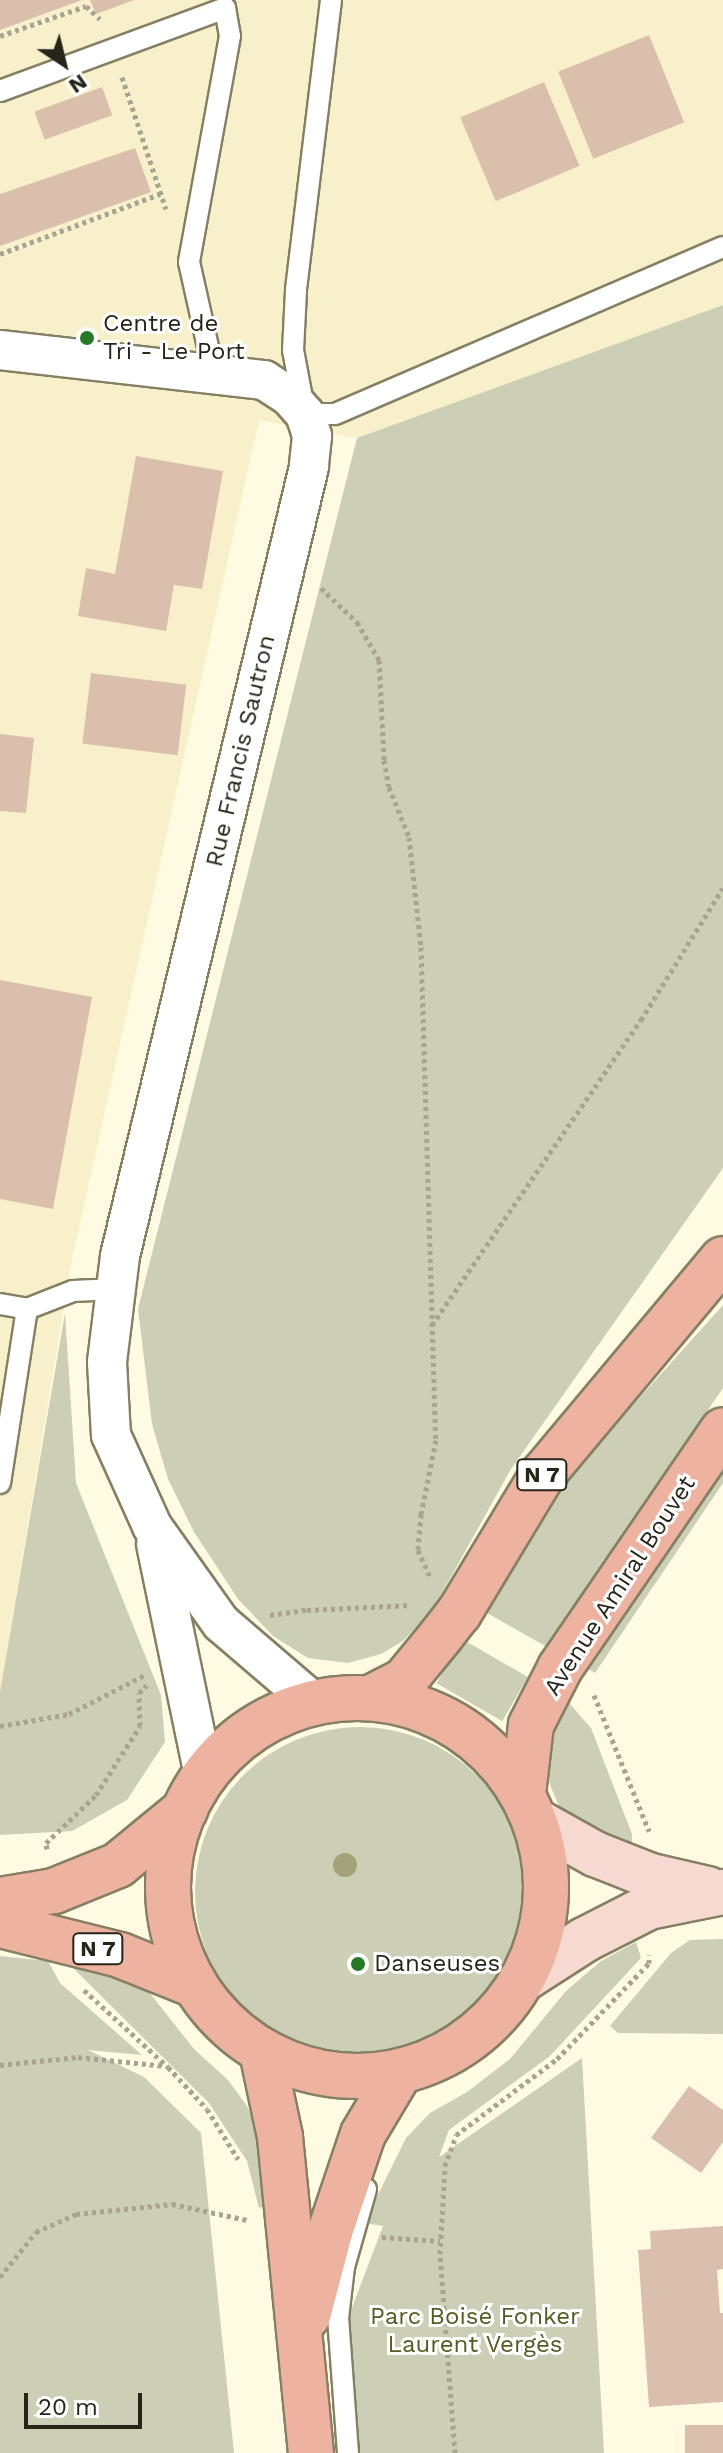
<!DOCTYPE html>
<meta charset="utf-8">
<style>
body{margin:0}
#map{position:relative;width:723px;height:2453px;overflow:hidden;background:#fffae2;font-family:"Work Sans",sans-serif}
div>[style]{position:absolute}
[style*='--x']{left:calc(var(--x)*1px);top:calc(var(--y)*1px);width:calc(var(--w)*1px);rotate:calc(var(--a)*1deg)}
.built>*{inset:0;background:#f8f0ca}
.green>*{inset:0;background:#cccfb6;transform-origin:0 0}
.round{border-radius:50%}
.building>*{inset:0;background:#dabfac;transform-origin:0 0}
.path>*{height:5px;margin-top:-2.5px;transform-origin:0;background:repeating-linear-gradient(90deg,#a8a491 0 4px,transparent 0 8px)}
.roads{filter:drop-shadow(2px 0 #857f64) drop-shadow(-2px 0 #857f64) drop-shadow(0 2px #857f64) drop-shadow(0 -2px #857f64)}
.service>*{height:20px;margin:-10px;padding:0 10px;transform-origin:10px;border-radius:10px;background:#fff}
.minor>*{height:38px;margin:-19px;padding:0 19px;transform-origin:19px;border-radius:19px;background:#fff}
.secondary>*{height:44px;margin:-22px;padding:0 22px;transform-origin:22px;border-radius:22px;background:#f6d9d0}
.primary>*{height:44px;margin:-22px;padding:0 22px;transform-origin:22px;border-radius:22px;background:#edb3a0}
.primary>.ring{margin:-22px;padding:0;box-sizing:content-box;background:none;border:44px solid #edb3a0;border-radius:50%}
.trees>*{width:24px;height:24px;margin:-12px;border-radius:50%;background:#a2a379}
.dots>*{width:22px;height:22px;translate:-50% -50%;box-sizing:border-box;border:4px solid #fff;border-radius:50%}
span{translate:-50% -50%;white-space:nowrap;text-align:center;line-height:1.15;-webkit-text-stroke:6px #fff;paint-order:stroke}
.shield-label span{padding:2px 6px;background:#fff;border:2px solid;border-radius:6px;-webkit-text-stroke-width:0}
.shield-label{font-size:22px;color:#27251a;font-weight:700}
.poi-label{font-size:24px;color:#27251a}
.left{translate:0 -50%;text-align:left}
.street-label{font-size:24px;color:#27251a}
.park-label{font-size:24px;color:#555b23}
.north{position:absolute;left:24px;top:24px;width:80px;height:80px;-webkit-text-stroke:6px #fff;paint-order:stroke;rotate:145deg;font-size:22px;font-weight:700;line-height:32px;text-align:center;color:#27251a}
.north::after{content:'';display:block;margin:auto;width:28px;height:36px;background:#27251a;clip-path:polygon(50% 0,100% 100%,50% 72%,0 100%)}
.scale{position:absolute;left:24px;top:2393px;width:118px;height:36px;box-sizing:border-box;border:4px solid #27251a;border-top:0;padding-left:10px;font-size:24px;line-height:28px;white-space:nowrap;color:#27251a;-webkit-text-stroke:6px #fff;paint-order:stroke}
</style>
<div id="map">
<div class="built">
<i style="clip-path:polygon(0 0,723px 0,723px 305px,357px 438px,259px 420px,71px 1264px,0 1692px)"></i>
</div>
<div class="green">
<i style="clip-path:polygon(723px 305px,723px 1168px,511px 1469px,432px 1611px,403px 1641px,381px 1654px,348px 1663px,308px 1658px,273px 1636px,238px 1599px,194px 1532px,168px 1479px,152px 1424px,138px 1309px,357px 438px)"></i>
<i style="clip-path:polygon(723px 1305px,723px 1388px,547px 1647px,480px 1609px,570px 1475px)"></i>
<i style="clip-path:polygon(65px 1313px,76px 1483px,161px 1695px,165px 1742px,127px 1800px,72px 1831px,0 1835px,0 1692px)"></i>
<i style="clip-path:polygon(723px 1446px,723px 1483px,595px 1673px,575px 1661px)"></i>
<i style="left:462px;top:1639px;width:76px;height:51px;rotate:30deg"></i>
<i style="clip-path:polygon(562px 1695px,591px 1728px,632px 1834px,632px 1856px,561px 1811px,551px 1787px,544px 1762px)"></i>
<i class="round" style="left:195px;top:1727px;width:330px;height:330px"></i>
<i style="clip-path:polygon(723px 1939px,723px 2034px,618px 2033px,610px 2026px,671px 1953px,690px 1940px)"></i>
<i style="clip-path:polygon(636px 1942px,641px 1958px,550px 2056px,449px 2130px,439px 2157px,582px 2058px,604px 2453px,346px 2453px,342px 2334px,383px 2226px,364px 2223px,406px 2138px,430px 2113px,467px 2092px,510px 2059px,566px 1991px,601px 1961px)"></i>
<i style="clip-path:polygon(0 1956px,48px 1961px,60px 1983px,142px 2055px,88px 2050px,144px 2077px,201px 2133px,234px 2453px,0 2453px)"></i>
<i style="clip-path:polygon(70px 1965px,141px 1982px,194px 2049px,228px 2080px,247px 2106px,259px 2133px,265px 2206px,259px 2208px,247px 2161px,209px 2103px)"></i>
</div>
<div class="building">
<i style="clip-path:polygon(0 0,82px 0,0 30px)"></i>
<i style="clip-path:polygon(90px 0,134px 0,96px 14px)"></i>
<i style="left:649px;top:35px;width:94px;height:98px;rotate:68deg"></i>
<i style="left:544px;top:82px;width:91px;height:91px;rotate:67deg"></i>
<i style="left:102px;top:87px;width:30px;height:72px;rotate:70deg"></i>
<i style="clip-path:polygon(135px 148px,151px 192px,0 246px,0 194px)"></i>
<i style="clip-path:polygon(136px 456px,223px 471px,202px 589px,174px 585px,166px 631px,78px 616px,86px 568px,115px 574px)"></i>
<i style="left:91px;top:673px;width:96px;height:71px;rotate:7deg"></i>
<i style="clip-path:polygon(0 734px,34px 738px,26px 813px,0 811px)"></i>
<i style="clip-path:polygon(0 980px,92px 997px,53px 1209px,0 1199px)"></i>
<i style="clip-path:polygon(689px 2086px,723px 2110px,723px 2142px,701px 2173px,651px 2138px)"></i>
<i style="clip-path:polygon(723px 2226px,723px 2269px,717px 2270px,720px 2313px,723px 2313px,723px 2402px,649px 2407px,638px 2250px,651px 2249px,650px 2231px)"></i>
<i style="left:723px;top:2425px;width:28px;height:38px;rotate:90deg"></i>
</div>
<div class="path">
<i style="--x:0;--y:36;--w:91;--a:-19.2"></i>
<i style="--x:86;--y:6;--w:19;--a:43"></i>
<i style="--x:122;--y:77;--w:139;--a:71.6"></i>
<i style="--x:0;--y:254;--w:171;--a:-20.6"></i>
<i style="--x:321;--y:588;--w:50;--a:43.4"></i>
<i style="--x:357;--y:622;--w:44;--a:59.9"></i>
<i style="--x:379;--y:660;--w:100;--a:87.1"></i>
<i style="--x:384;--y:760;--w:27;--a:80"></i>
<i style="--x:389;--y:787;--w:54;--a:68.2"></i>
<i style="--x:409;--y:837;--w:111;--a:83.8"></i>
<i style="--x:421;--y:947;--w:493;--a:88.3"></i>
<i style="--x:436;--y:1440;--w:76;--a:101.5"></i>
<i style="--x:421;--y:1514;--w:36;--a:95"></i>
<i style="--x:418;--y:1550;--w:32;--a:66"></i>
<i style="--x:432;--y:1325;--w:370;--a:-55.6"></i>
<i style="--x:641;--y:1020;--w:155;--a:-58.2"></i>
<i style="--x:270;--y:1615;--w:37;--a:-8"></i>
<i style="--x:307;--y:1610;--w:104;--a:-2.8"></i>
<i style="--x:594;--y:1695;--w:147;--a:68"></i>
<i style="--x:0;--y:1726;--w:70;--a:-9.9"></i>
<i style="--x:69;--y:1714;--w:85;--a:-27.2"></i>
<i style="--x:47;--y:1849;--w:6;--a:-99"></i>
<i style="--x:46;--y:1843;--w:69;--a:-43.8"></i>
<i style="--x:96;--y:1795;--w:82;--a:-57.5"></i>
<i style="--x:140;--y:1726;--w:33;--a:-92"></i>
<i style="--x:139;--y:1693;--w:11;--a:-45"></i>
<i style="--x:84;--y:1990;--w:114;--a:42.5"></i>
<i style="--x:168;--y:2067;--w:57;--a:47.1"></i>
<i style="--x:207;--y:2109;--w:59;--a:58.2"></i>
<i style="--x:0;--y:2065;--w:78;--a:-5.9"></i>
<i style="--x:78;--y:2057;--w:88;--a:5.8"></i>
<i style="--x:382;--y:2237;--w:58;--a:3.9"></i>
<i style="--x:0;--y:2277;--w:58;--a:-51.3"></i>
<i style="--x:36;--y:2232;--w:44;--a:-24.2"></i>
<i style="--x:76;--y:2214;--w:97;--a:-5.9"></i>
<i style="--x:172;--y:2204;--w:77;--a:12"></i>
<i style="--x:455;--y:2453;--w:200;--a:-94.3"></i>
<i style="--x:440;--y:2254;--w:88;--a:-86.7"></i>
<i style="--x:445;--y:2166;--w:33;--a:-70"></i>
<i style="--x:456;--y:2135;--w:126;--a:-37"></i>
<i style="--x:557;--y:2059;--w:133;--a:-46.2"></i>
<i style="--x:649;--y:1963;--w:8;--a:-90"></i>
</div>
<div class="roads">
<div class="service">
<i style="--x:331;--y:0;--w:293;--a:96.9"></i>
<i style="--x:296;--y:291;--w:59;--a:92.9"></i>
<i style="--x:293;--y:350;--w:65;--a:79.4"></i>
<i style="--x:305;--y:414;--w:30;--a:0"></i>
<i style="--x:335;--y:414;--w:422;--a:-23.3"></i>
<i style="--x:0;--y:91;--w:240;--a:-20.2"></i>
<i style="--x:225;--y:8;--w:28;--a:80"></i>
<i style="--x:230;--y:36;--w:230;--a:100.3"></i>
<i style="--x:189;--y:262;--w:115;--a:77.4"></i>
<i style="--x:0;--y:1304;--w:27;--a:10"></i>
<i style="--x:27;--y:1309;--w:49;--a:-21.4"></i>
<i style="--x:73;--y:1291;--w:43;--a:-2.7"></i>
<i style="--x:0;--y:1483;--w:176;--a:-81.2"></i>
<i style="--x:348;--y:2453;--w:135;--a:-94.2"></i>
<i style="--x:338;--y:2318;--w:51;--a:-83.3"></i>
<i style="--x:344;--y:2267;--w:81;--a:-74.2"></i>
</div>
<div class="minor">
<i style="--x:0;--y:350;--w:266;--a:6.5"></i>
<i style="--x:264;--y:380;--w:31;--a:33"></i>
<i style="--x:290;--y:397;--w:23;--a:49"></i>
<i style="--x:305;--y:414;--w:23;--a:72"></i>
<i style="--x:312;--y:436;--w:31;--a:96"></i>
<i style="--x:309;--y:467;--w:811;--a:103.47"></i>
<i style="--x:120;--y:1256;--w:107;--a:97"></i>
<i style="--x:107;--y:1362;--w:73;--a:86.9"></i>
<i style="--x:111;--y:1435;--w:100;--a:65.7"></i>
<i style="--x:152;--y:1526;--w:119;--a:54.6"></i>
<i style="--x:221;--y:1623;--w:120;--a:40.6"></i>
<i style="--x:156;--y:1544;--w:237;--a:78.3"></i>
</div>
<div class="secondary">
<i style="--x:536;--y:1821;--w:68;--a:29.2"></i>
<i style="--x:595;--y:1854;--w:60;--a:21.4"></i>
<i style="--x:651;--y:1876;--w:58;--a:12.8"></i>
<i style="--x:522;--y:1980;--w:74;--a:-32.8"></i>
<i style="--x:584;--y:1940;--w:73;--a:-26.9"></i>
<i style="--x:649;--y:1907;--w:76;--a:-11.5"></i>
</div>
<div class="primary">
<i style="--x:374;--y:1696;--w:34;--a:-27"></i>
<i style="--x:404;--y:1681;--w:57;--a:-50.7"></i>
<i style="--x:440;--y:1637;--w:31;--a:-52"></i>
<i style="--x:459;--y:1613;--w:162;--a:-58.9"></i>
<i style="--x:543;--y:1474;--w:280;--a:-50.1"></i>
<i class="ring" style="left:168px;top:1698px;width:334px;height:334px"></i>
<i style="--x:523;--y:1794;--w:69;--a:-83.4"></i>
<i style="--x:531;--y:1725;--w:64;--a:-63"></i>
<i style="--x:560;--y:1668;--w:288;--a:-55.6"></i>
<i style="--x:0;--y:1900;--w:55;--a:-9.5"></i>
<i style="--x:54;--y:1891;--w:69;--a:-22.1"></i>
<i style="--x:118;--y:1865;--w:87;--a:-39.4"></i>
<i style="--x:0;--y:1925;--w:124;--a:14"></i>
<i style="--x:120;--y:1955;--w:78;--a:21.9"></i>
<i style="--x:262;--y:2052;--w:87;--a:78"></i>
<i style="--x:280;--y:2137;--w:318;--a:84.4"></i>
<i style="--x:308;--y:2316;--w:87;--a:-75.3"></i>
<i style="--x:330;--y:2232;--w:103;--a:-71.4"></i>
<i style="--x:363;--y:2134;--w:72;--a:-59.2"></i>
</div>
</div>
<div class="trees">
<i style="left:345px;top:1865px"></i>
</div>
<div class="dots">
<i style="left:87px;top:338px;background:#257a26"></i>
<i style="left:358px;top:1964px;background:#257a26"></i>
</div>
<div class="shield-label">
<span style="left:542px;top:1475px">N 7</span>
<span style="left:98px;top:1949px">N 7</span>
</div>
<div class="poi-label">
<span class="left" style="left:103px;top:338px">Centre de<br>Tri - Le Port</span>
<span class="left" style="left:374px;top:1964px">Danseuses</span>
</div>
<div class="street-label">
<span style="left:241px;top:751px;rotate:-77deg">Rue Francis Sautron</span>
<span style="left:620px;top:1586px;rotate:-57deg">Avenue Amiral Bouvet</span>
</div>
<div class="park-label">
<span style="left:475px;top:2331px">Parc Boisé Fonker<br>Laurent Vergès</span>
</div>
<div class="north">N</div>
<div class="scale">20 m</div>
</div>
